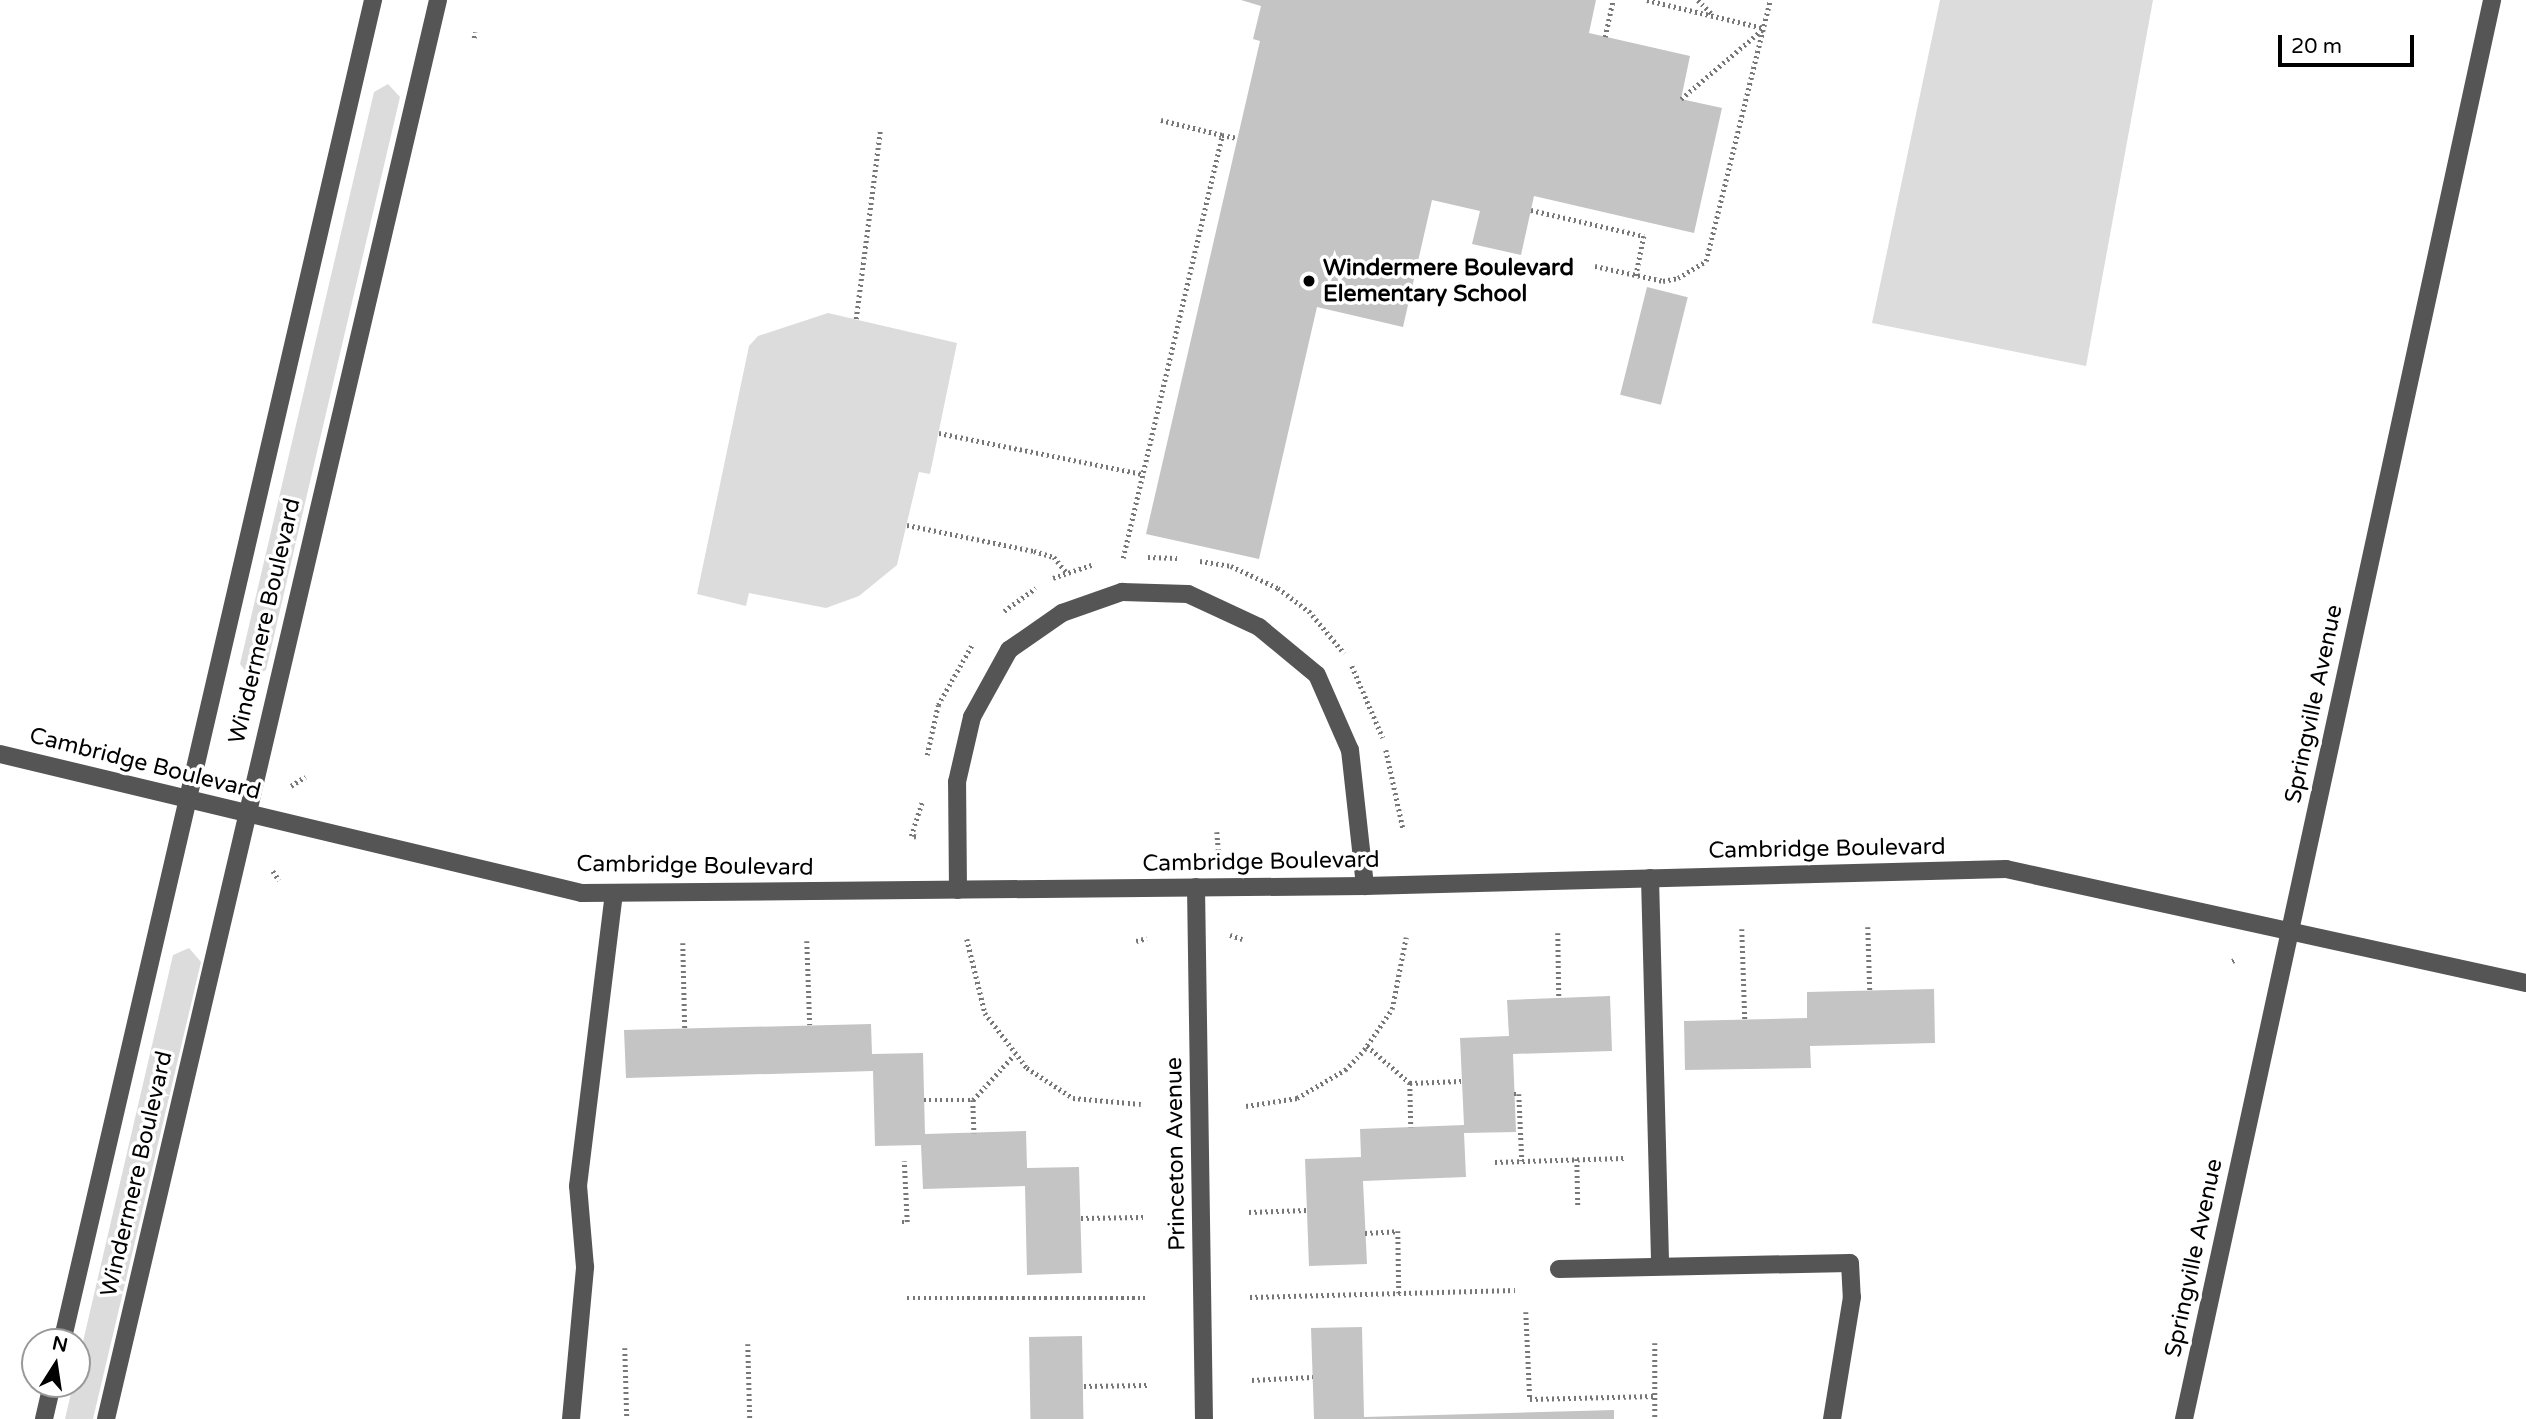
<!DOCTYPE html>
<style>
body{margin:0}
#map{position:relative;width:2526px;height:1419px;overflow:hidden;background:#fff;font-family:"Varela Round",sans-serif}
div>[style]{position:absolute}
[style*='--x']{left:calc(var(--x)*1px);top:calc(var(--y)*1px);width:calc(var(--w)*1px);rotate:calc(var(--a)*1deg)}
.green>*{inset:0;background:#dcdcdc}
.building>*{inset:0;background:#c4c4c4;transform-origin:0 0}
.path>*{height:4.5px;margin-top:-2.25px;transform-origin:0;background:repeating-linear-gradient(90deg,#777 0 2px,transparent 0 5.5px)}
.minor>*{height:18px;margin:-9px;padding:0 9px;transform-origin:9px;border-radius:9px;background:#555}
.dots>*{width:19px;height:19px;translate:-50% -50%;box-sizing:border-box;border:4px solid #fff;border-radius:50%}
span{translate:-50% -50%;white-space:nowrap;text-align:center;line-height:1.15;-webkit-text-stroke:7px #fff;paint-order:stroke}
.poi-label{font-size:23px;color:#000;font-weight:700}
.left{translate:0 -50%;text-align:left}
.street-label{font-size:23px;color:#000}
.north{position:absolute;left:21px;top:1328px;width:70px;height:70px;box-sizing:border-box;background:#fff;border:2px solid #999;border-radius:50%;rotate:12deg;font-size:19px;font-weight:700;line-height:28px;text-align:center;color:#000}
.north::after{content:'';display:block;margin:auto;width:24px;height:32px;background:#000;clip-path:polygon(50% 0,100% 100%,50% 72%,0 100%)}
.scale{position:absolute;left:2278px;top:35px;width:136px;height:32px;box-sizing:border-box;border:4px solid #000;border-top:0;padding-left:9px;font-size:21px;line-height:24px;white-space:nowrap;color:#000;-webkit-text-stroke:5px #fff;paint-order:stroke}
</style>
<div id="map">
<div class="green">
<i style="clip-path:polygon(1940px 0,2153px 0,2086px 366px,1872px 323px)"></i>
<i style="clip-path:polygon(388px 84px,400px 97px,266px 670px,251px 678px,240px 664px,374px 92px)"></i>
<i style="clip-path:polygon(828px 313px,957px 343px,930px 474px,919px 472px,897px 565px,859px 596px,826px 608px,749px 593px,746px 606px,697px 594px,749px 346px,758px 336px)"></i>
<i style="clip-path:polygon(189px 948px,201px 962px,93px 1419px,65px 1419px,173px 955px)"></i>
</div>
<div class="building">
<i style="clip-path:polygon(1241px 0,1596px 0,1589px 33px,1690px 56px,1681px 99px,1722px 108px,1694px 233px,1534px 196px,1521px 255px,1472px 244px,1480px 211px,1432px 200px,1403px 327px,1317px 307px,1259px 559px,1146px 534px,1260px 41px,1253px 39px,1261px 6px)"></i>
<i style="left:1647px;top:287px;width:42px;height:111px;rotate:14deg"></i>
<i style="clip-path:polygon(1934px 989px,1935px 1043px,1810px 1046px,1811px 1068px,1685px 1070px,1684px 1021px,1807px 1018px,1807px 992px)"></i>
<i style="clip-path:polygon(1610px 996px,1612px 1051px,1513px 1054px,1516px 1132px,1464px 1133px,1466px 1177px,1363px 1181px,1367px 1264px,1309px 1266px,1305px 1159px,1361px 1157px,1360px 1129px,1464px 1125px,1460px 1038px,1509px 1036px,1507px 1000px)"></i>
<i style="clip-path:polygon(871px 1024px,872px 1054px,923px 1053px,925px 1134px,1026px 1131px,1027px 1168px,1079px 1167px,1082px 1273px,1027px 1275px,1025px 1186px,923px 1189px,921px 1145px,875px 1146px,873px 1071px,626px 1078px,624px 1030px)"></i>
<i style="clip-path:polygon(1362px 1327px,1364px 1417px,1614px 1410px,1614px 1419px,1314px 1419px,1311px 1328px)"></i>
<i style="left:1082px;top:1336px;width:83px;height:53px;rotate:89deg"></i>
</div>
<div class="path">
<i style="--x:1647;--y:0;--w:120;--a:13.5"></i>
<i style="--x:1698;--y:0;--w:20;--a:45"></i>
<i style="--x:1605;--y:37;--w:38;--a:-78"></i>
<i style="--x:474;--y:38;--w:6;--a:-81"></i>
<i style="--x:1681;--y:99;--w:108;--a:-40.5"></i>
<i style="--x:1161;--y:120;--w:63;--a:13.8"></i>
<i style="--x:1531;--y:210;--w:116;--a:13"></i>
<i style="--x:1644;--y:236;--w:41;--a:101.3"></i>
<i style="--x:1595;--y:266;--w:70;--a:12.4"></i>
<i style="--x:1663;--y:281;--w:15;--a:-11"></i>
<i style="--x:1678;--y:278;--w:33;--a:-31"></i>
<i style="--x:1706;--y:261;--w:269;--a:-76.2"></i>
<i style="--x:856;--y:319;--w:189;--a:-82.7"></i>
<i style="--x:939;--y:433;--w:208;--a:11.4"></i>
<i style="--x:907;--y:525;--w:130;--a:11.6"></i>
<i style="--x:1034;--y:551;--w:21;--a:17"></i>
<i style="--x:1054;--y:557;--w:19;--a:51"></i>
<i style="--x:1148;--y:557;--w:29;--a:2"></i>
<i style="--x:1123;--y:558;--w:434;--a:-76.8"></i>
<i style="--x:1222;--y:135;--w:16;--a:11"></i>
<i style="--x:1200;--y:561;--w:31;--a:9"></i>
<i style="--x:1231;--y:566;--w:52;--a:25.1"></i>
<i style="--x:1278;--y:588;--w:39;--a:37"></i>
<i style="--x:1309;--y:611;--w:55;--a:50.2"></i>
<i style="--x:1053;--y:578;--w:43;--a:-18.9"></i>
<i style="--x:1004;--y:611;--w:39;--a:-36"></i>
<i style="--x:1352;--y:666;--w:78;--a:66.7"></i>
<i style="--x:1386;--y:750;--w:80;--a:77.7"></i>
<i style="--x:927;--y:755;--w:51;--a:-77.6"></i>
<i style="--x:938;--y:705;--w:69;--a:-60.5"></i>
<i style="--x:291;--y:786;--w:17;--a:-33"></i>
<i style="--x:1217;--y:832;--w:21;--a:85"></i>
<i style="--x:916;--y:837;--w:5;--a:-169"></i>
<i style="--x:911;--y:836;--w:36;--a:-72"></i>
<i style="--x:273;--y:871;--w:11;--a:56"></i>
<i style="--x:1868;--y:927;--w:63;--a:88.2"></i>
<i style="--x:1742;--y:929;--w:90;--a:88.1"></i>
<i style="--x:1558;--y:933;--w:65;--a:89.1"></i>
<i style="--x:1230;--y:935;--w:13;--a:18"></i>
<i style="--x:967;--y:939;--w:76;--a:76.3"></i>
<i style="--x:985;--y:1013;--w:69;--a:52.6"></i>
<i style="--x:1027;--y:1068;--w:55;--a:33.1"></i>
<i style="--x:1073;--y:1098;--w:68;--a:5"></i>
<i style="--x:807;--y:941;--w:84;--a:88"></i>
<i style="--x:1136;--y:941;--w:11;--a:-15"></i>
<i style="--x:683;--y:943;--w:85;--a:88.7"></i>
<i style="--x:2232;--y:961;--w:5;--a:-22"></i>
<i style="--x:1367;--y:1046;--w:57;--a:40.7"></i>
<i style="--x:1410;--y:1083;--w:51;--a:-2.2"></i>
<i style="--x:1410;--y:1083;--w:44;--a:88.7"></i>
<i style="--x:1514;--y:1094;--w:5;--a:0"></i>
<i style="--x:1519;--y:1094;--w:67;--a:87.4"></i>
<i style="--x:924;--y:1100;--w:49;--a:0"></i>
<i style="--x:973;--y:1100;--w:61;--a:-47.7"></i>
<i style="--x:973;--y:1100;--w:33;--a:88"></i>
<i style="--x:1246;--y:1106;--w:52;--a:-8.9"></i>
<i style="--x:1297;--y:1098;--w:56;--a:-30.3"></i>
<i style="--x:1345;--y:1070;--w:28;--a:-46"></i>
<i style="--x:1364;--y:1050;--w:50;--a:-55.7"></i>
<i style="--x:1392;--y:1009;--w:73;--a:-79"></i>
<i style="--x:1577;--y:1159;--w:48;--a:88.8"></i>
<i style="--x:1495;--y:1162;--w:129;--a:-1.8"></i>
<i style="--x:1249;--y:1212;--w:58;--a:-2"></i>
<i style="--x:1081;--y:1218;--w:62;--a:-0.9"></i>
<i style="--x:902;--y:1222;--w:5;--a:0"></i>
<i style="--x:907;--y:1222;--w:61;--a:-92.8"></i>
<i style="--x:1365;--y:1233;--w:33;--a:-3"></i>
<i style="--x:1398;--y:1231;--w:62;--a:89.1"></i>
<i style="--x:1250;--y:1297;--w:265;--a:-1.5"></i>
<i style="--x:907;--y:1298;--w:238;--a:0"></i>
<i style="--x:1526;--y:1312;--w:87;--a:87.4"></i>
<i style="--x:1530;--y:1399;--w:124;--a:-1.4"></i>
<i style="--x:1655;--y:1343;--w:76;--a:90"></i>
<i style="--x:748;--y:1344;--w:75;--a:88.5"></i>
<i style="--x:625;--y:1348;--w:71;--a:88.4"></i>
<i style="--x:1252;--y:1380;--w:61;--a:-2.8"></i>
<i style="--x:1084;--y:1386;--w:63;--a:-0.9"></i>
</div>
<div class="minor">
<i style="--x:0;--y:754;--w:598;--a:13.43"></i>
<i style="--x:582;--y:893;--w:783;--a:-0.51"></i>
<i style="--x:1365;--y:886;--w:641;--a:-1.52"></i>
<i style="--x:2006;--y:869;--w:532;--a:12.37"></i>
<i style="--x:1650;--y:878;--w:388;--a:88.5"></i>
<i style="--x:1196;--y:887;--w:532;--a:89.14"></i>
<i style="--x:958;--y:890;--w:108;--a:-90.5"></i>
<i style="--x:957;--y:782;--w:67;--a:-77"></i>
<i style="--x:972;--y:717;--w:77;--a:-61.1"></i>
<i style="--x:1009;--y:650;--w:65;--a:-34.9"></i>
<i style="--x:1062;--y:613;--w:64;--a:-19.3"></i>
<i style="--x:1122;--y:592;--w:66;--a:1.7"></i>
<i style="--x:1188;--y:594;--w:78;--a:24.9"></i>
<i style="--x:1259;--y:627;--w:75;--a:39.6"></i>
<i style="--x:1317;--y:675;--w:82;--a:66.3"></i>
<i style="--x:1350;--y:750;--w:137;--a:83.7"></i>
<i style="--x:1559;--y:1269;--w:291;--a:-1.2"></i>
<i style="--x:1850;--y:1263;--w:34;--a:87"></i>
<i style="--x:1852;--y:1297;--w:124;--a:99.3"></i>
<i style="--x:62;--y:1342;--w:1378;--a:-76.95"></i>
<i style="--x:44;--y:1419;--w:36;--a:-77"></i>
<i style="--x:106;--y:1419;--w:1457;--a:-76.83"></i>
<i style="--x:571;--y:1419;--w:153;--a:-84.7"></i>
<i style="--x:585;--y:1267;--w:81;--a:-94.9"></i>
<i style="--x:578;--y:1186;--w:294;--a:-83"></i>
<i style="--x:2184;--y:1419;--w:1452;--a:-77.75"></i>
</div>
<div class="dots">
<i style="left:1309px;top:281px;background:#000"></i>
</div>
<div class="poi-label">
<span class="left" style="left:1323px;top:281px">Windermere Boulevard<br>Elementary School</span>
</div>
<div class="street-label">
<span style="left:265px;top:621px;rotate:-77deg">Windermere Boulevard</span>
<span style="left:2314px;top:704px;rotate:-78deg">Springville Avenue</span>
<span style="left:145px;top:764px;rotate:14deg">Cambridge Boulevard</span>
<span style="left:1827px;top:849px;rotate:-1deg">Cambridge Boulevard</span>
<span style="left:1261px;top:862px;rotate:-1deg">Cambridge Boulevard</span>
<span style="left:695px;top:866px;rotate:1deg">Cambridge Boulevard</span>
<span style="left:1176px;top:1154px;rotate:-91deg">Princeton Avenue</span>
<span style="left:137px;top:1174px;rotate:-77deg">Windermere Boulevard</span>
<span style="left:2194px;top:1258px;rotate:-78deg">Springville Avenue</span>
</div>
<div class="north">N</div>
<div class="scale">20 m</div>
</div>
